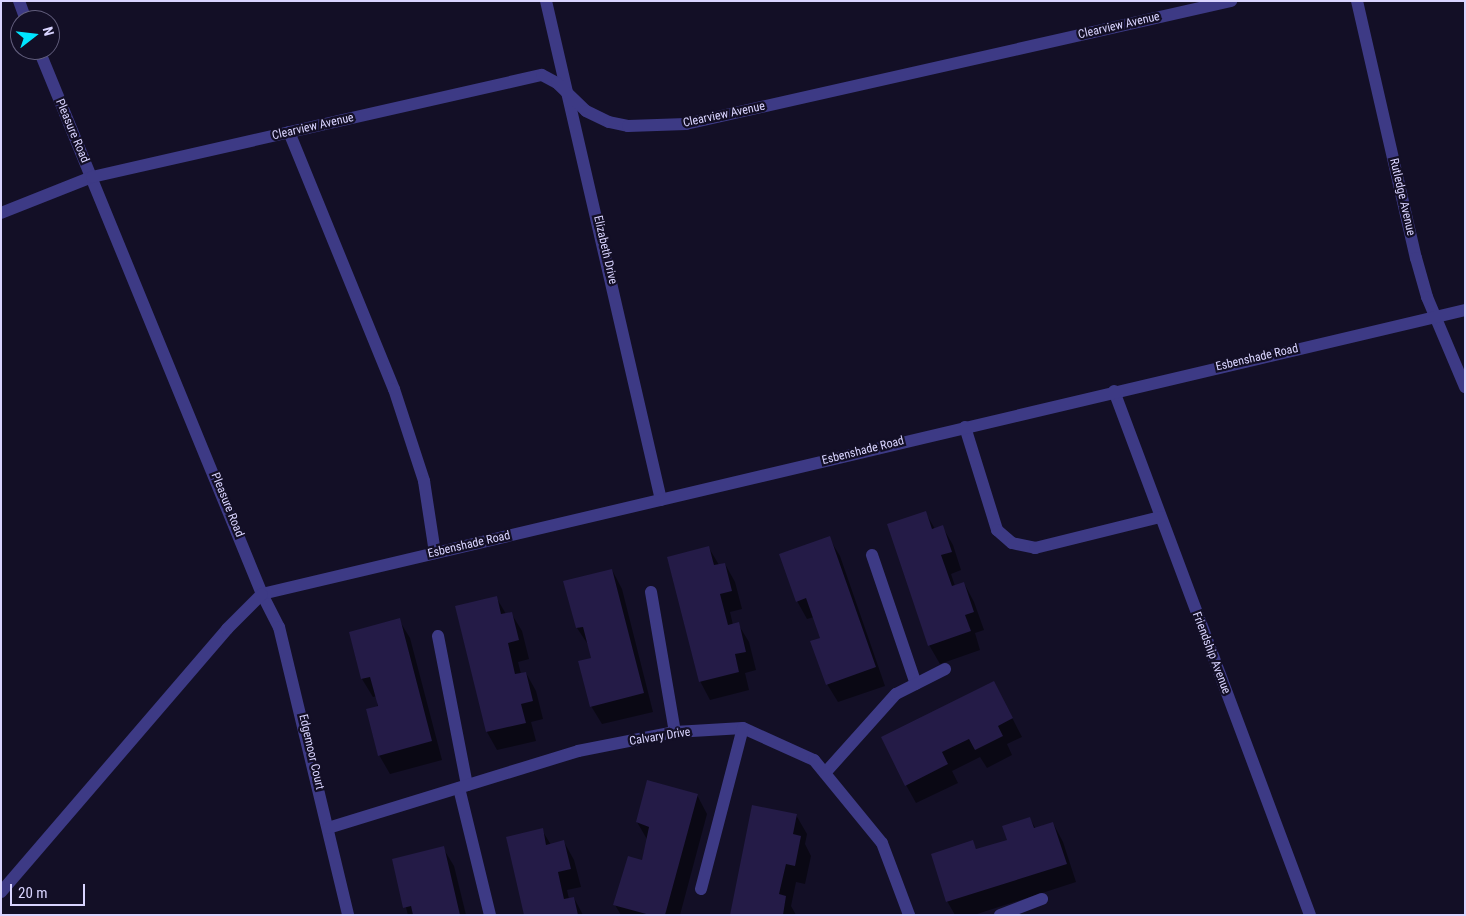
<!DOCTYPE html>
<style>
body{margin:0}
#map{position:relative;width:1466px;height:916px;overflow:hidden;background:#130f26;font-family:"Roboto Condensed",sans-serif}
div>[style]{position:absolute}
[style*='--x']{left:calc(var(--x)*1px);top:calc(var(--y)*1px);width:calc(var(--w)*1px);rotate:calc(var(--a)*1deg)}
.shadow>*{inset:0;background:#0007}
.building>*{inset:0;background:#241b47}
.minor>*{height:12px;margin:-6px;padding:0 6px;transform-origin:6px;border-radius:6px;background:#3d3a85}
span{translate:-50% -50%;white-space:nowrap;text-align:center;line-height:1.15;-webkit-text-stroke:4.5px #130f26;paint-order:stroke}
.street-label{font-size:12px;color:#d9d4ff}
.frame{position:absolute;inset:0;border:2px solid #d9d4ff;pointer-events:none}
.north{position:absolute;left:10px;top:10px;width:50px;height:50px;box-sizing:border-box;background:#130f26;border:1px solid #625e7d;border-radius:50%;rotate:74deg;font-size:14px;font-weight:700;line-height:20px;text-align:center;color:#d9d4ff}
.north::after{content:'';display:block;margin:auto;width:18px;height:22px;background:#00e5ff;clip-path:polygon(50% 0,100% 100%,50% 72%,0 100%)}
.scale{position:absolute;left:10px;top:884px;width:75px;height:22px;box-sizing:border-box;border:2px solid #d9d4ff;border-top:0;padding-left:6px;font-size:15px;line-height:18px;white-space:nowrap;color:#d9d4ff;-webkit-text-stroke:4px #130f26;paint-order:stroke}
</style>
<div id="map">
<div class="shadow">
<i style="clip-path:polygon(925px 512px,935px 529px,942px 526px,953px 545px,961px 570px,951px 574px,955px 586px,964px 583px,974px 602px,984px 630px,975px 633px,980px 650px,940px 664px,929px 645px)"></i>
<i style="clip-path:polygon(829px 538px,840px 556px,885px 686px,838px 702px,827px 684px,821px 639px,814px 617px,807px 619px,797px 601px)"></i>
<i style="clip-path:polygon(709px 548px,719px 565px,725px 564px,735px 582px,742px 609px,730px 612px,733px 625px,738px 624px,749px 642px,756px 670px,745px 673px,749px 690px,710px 700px,700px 681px)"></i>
<i style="clip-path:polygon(612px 570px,622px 589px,653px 712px,602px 724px,591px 706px,592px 659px,589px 646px,577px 628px,565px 582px)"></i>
<i style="clip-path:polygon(496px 597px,506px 614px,511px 613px,522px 631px,529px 659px,518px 662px,521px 674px,526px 673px,536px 691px,543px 719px,531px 722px,536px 741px,497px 750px,487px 732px)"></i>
<i style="clip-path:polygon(399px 620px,410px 638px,442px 760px,390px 774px,379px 755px,377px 696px,373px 697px,362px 679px,350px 633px)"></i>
<i style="clip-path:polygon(994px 683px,1022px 737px,1007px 744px,1012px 755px,987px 768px,980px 757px,952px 771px,958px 783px,916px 803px,906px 785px)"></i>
<i style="clip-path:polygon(697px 795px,707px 814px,680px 915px,621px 915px,615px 905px,643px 861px,648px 841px,637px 822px)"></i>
<i style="clip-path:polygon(796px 815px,807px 834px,805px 844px,811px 856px,805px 884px,796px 882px,791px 906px,796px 915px,731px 915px)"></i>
<i style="clip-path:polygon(1030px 819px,1036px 829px,1053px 823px,1063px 842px,1076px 882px,974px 915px,955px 915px,947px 901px,972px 842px,977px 850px,1008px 841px)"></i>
<i style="clip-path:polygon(542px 830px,551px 845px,564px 842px,574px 860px,581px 887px,567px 890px,569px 899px,574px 898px,583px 915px,525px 915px)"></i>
<i style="clip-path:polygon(443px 848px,454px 866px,466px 915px,408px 915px,393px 860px)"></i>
</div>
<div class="building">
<i style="clip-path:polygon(926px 511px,932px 529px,943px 525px,952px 552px,941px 555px,952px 586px,964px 582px,974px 612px,965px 615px,971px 631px,928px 646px,887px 524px)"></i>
<i style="clip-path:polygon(830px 536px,876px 667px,826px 685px,810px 641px,820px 638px,806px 598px,796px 602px,779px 554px)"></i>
<i style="clip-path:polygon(709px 546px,714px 565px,725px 563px,732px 591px,720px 594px,728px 625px,739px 622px,746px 652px,735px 654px,739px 672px,699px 682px,667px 557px)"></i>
<i style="clip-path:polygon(612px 569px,644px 693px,590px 707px,578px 661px,591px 658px,583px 627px,576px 628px,563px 581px)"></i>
<i style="clip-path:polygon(497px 596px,501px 614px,512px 612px,519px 640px,508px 643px,515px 674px,526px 672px,533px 701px,521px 704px,526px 723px,486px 732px,455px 606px)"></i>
<i style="clip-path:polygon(400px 618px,432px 741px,378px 756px,366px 709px,378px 706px,370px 677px,361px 679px,349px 632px)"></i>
<i style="clip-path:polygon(994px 681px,1013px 718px,998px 726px,1003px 736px,975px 750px,969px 739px,942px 752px,948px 764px,905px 786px,881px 737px)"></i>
<i style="clip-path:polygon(647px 780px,698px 794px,665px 915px,650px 915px,613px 905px,628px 856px,642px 860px,649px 827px,636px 822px)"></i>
<i style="clip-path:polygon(752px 805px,797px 814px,793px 834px,801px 836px,795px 866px,786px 864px,779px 894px,786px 896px,783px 915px,730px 915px)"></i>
<i style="clip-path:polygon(1030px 817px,1034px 828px,1053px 822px,1067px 864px,946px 902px,931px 854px,973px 840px,976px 849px,1007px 840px,1002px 826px)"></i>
<i style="clip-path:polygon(543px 828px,546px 845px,564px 840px,571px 869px,558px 872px,564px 899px,574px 897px,578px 915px,524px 915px,506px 837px)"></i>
<i style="clip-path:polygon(444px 846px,460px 915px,413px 915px,411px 906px,403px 908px,392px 859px)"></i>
</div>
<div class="minor">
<i style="--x:19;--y:1;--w:20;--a:70"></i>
<i style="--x:546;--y:1;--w:512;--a:77.02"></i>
<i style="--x:1357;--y:1;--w:264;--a:77.1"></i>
<i style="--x:1416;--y:258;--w:41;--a:74.2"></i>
<i style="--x:1427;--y:297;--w:98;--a:67.1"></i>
<i style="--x:39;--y:50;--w:588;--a:67.71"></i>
<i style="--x:262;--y:594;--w:37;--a:63"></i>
<i style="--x:279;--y:627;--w:296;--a:76.5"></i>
<i style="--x:289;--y:132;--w:278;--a:67.8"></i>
<i style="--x:394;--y:389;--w:97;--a:71.9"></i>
<i style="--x:424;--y:481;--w:73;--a:81.3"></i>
<i style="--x:1;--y:213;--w:98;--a:-21.6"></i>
<i style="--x:92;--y:177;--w:461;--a:-12.8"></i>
<i style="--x:542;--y:75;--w:17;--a:28"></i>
<i style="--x:557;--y:83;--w:40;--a:44"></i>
<i style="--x:586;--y:111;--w:25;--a:26"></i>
<i style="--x:609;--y:122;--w:19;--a:12"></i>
<i style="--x:628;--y:126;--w:58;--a:-2"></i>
<i style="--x:686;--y:124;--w:559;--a:-12.72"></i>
<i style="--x:1114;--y:391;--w:559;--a:69.49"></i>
<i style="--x:965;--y:427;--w:108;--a:72.7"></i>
<i style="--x:997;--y:530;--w:20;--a:41"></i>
<i style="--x:1012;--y:543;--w:24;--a:12"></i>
<i style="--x:1035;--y:548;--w:129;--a:-13.9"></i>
<i style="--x:872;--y:555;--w:136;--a:71.2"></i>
<i style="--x:651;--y:592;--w:142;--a:80.3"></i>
<i style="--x:262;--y:594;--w:1236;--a:-13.28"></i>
<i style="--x:438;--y:636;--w:152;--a:79"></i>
<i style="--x:825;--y:773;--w:106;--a:-48.1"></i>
<i style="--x:896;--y:694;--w:55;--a:-27"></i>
<i style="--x:459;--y:788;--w:131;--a:76.3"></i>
<i style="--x:328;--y:828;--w:262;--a:-17.1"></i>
<i style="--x:578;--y:751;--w:99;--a:-11.1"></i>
<i style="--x:675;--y:732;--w:68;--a:-3.4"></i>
<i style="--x:743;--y:728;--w:78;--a:24.3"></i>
<i style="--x:814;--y:760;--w:107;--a:50.7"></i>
<i style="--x:882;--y:843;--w:77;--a:69.4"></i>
<i style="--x:701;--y:889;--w:166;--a:-75.4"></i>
<i style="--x:1;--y:892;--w:347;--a:-49.3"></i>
<i style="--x:227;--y:629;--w:49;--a:-45"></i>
<i style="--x:1000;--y:915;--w:45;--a:-20.9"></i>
</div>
<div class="street-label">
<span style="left:1119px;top:26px;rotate:-13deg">Clearview Avenue</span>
<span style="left:724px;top:115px;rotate:-12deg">Clearview Avenue</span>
<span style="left:313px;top:127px;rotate:-13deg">Clearview Avenue</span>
<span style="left:72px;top:131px;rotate:67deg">Pleasure Road</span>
<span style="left:1402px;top:197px;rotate:77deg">Rutledge Avenue</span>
<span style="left:605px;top:250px;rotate:77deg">Elizabeth Drive</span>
<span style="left:1257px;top:358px;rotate:-13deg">Esbenshade Road</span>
<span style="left:863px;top:451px;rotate:-14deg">Esbenshade Road</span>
<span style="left:227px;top:505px;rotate:68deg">Pleasure Road</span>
<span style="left:469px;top:545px;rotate:-13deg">Esbenshade Road</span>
<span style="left:1211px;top:653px;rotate:69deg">Friendship Avenue</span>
<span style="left:660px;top:737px;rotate:-9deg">Calvary Drive</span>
<span style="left:311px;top:752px;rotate:77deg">Edgemoor Court</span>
</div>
<div class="frame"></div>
<div class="north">N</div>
<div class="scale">20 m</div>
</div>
